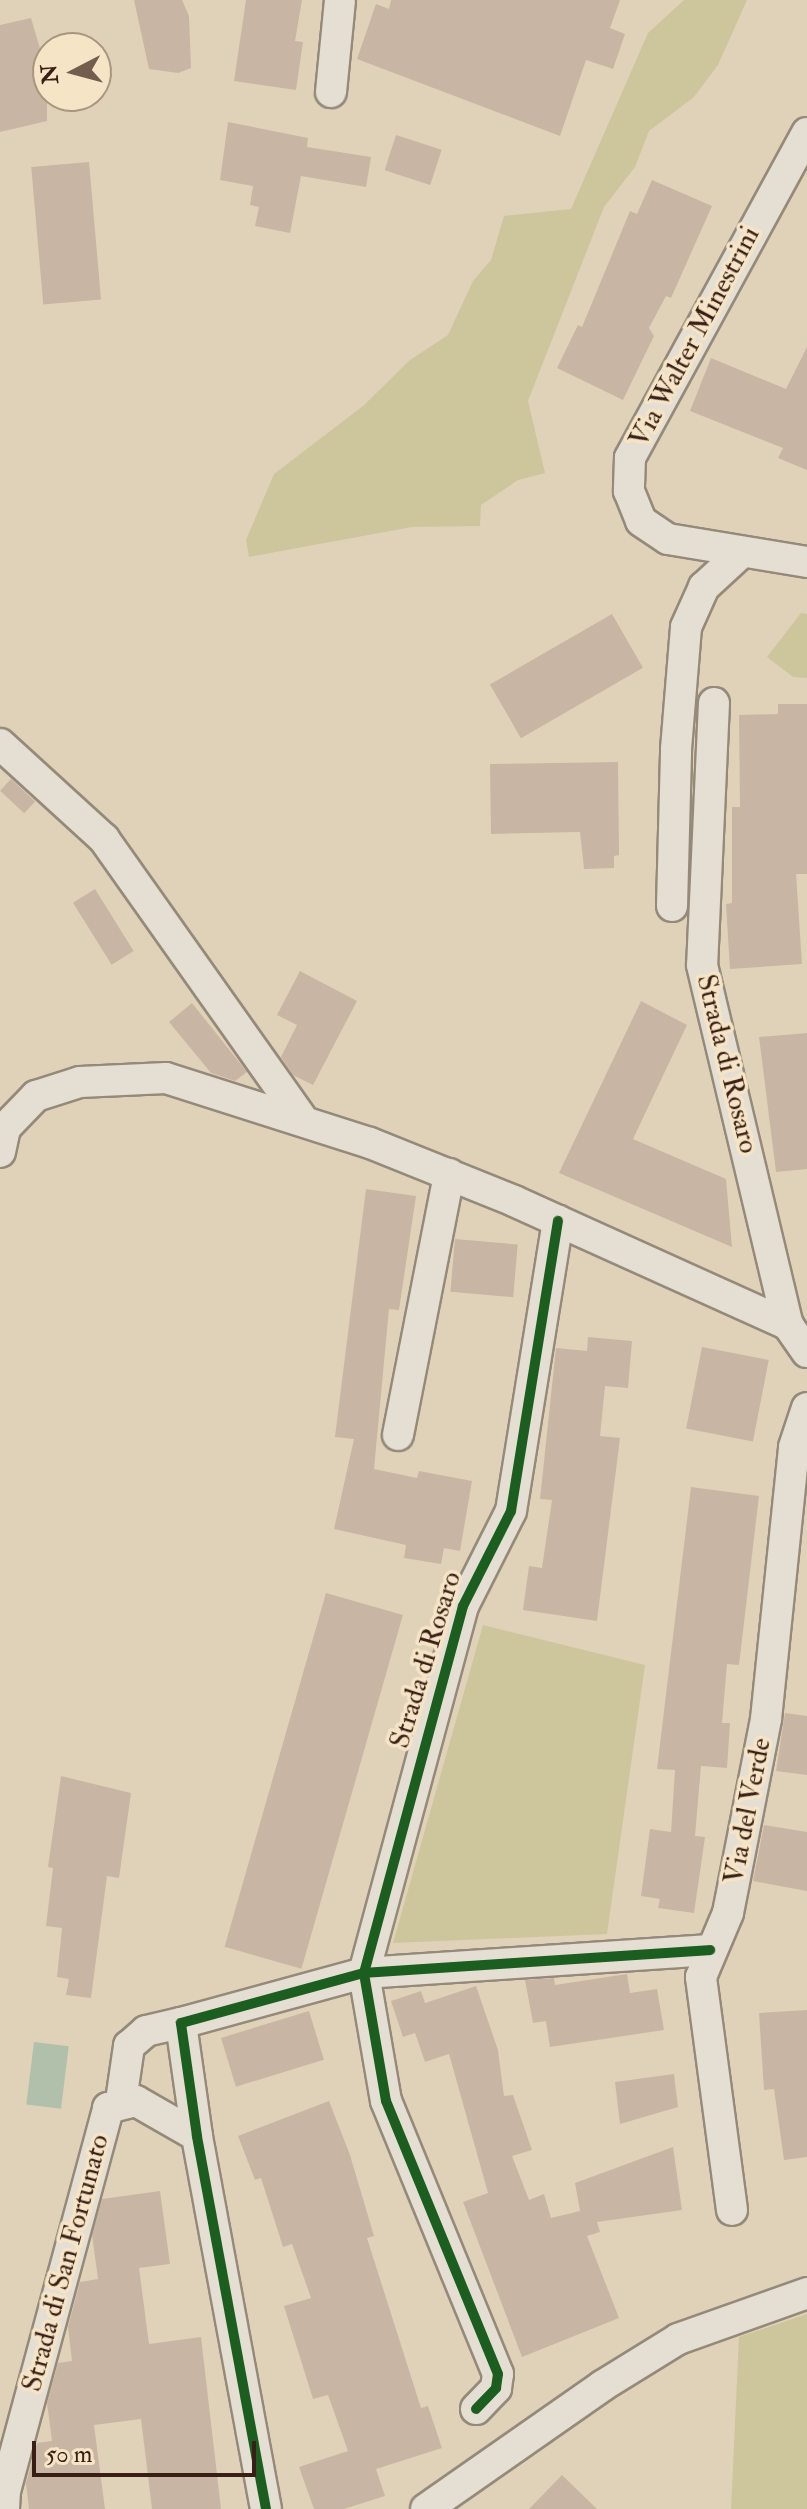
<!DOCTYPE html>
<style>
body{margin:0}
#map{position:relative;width:807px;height:2509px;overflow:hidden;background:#e0d2b8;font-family:"IM FELL Double Pica",serif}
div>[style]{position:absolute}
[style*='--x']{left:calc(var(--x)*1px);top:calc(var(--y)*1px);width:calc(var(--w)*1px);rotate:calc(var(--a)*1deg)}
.green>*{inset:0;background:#cdc69c}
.water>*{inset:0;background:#b0c0ab;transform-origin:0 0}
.building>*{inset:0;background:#c9b5a4;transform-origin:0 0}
.roads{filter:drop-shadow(2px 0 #958a7a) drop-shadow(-2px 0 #958a7a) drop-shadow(0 2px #958a7a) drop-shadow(0 -2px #958a7a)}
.minor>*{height:30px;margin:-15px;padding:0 15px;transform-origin:15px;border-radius:15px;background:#e5ded2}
.cycleway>*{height:10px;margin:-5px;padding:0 5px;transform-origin:5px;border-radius:5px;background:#1b5e20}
span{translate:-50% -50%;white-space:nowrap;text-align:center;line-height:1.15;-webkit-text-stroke:7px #f6e4c6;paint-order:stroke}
.street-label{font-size:28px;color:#381e15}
.north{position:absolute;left:32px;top:32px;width:80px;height:80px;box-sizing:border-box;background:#f6e4c6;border:2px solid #aa957f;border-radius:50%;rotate:264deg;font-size:22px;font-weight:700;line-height:32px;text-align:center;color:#381e15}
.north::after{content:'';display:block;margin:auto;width:28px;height:36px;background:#735d4e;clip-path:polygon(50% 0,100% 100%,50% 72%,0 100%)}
.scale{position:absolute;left:32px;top:2441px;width:224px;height:36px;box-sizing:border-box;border:4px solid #381e15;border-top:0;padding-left:10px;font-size:24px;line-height:28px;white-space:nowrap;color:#381e15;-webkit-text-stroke:6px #f6e4c6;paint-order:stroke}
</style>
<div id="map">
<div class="green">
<i style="clip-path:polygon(684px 0,747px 0,718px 65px,694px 97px,649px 131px,635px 167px,604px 207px,528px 401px,545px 473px,518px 480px,481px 505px,480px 526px,412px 527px,249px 557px,246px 540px,274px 474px,363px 406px,410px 360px,448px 335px,473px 281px,491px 260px,504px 216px,571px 209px,648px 33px)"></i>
<i style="clip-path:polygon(801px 613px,807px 614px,807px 678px,793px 677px,767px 657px)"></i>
<i style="clip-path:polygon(483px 1625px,645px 1665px,607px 1934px,393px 1943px)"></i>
<i style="clip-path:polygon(807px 2314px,807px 2509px,731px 2509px,739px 2337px)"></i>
</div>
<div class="water">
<i style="left:34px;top:2042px;width:35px;height:63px;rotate:7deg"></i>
</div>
<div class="building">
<i style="clip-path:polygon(134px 0,182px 0,189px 16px,191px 68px,178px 73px,149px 69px)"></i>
<i style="clip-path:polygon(246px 0,302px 0,295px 41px,303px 42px,296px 90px,234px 81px)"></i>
<i style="clip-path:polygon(391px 0,620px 0,610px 28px,625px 34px,613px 69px,586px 60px,560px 136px,357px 59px,376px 4px,389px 9px)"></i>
<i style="clip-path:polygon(31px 18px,47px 72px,47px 121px,0 132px,0 25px)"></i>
<i style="clip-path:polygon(228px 122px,308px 138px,307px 147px,371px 157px,366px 187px,301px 176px,290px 233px,255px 226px,259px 207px,250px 205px,253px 186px,220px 180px)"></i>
<i style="left:396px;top:135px;width:48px;height:37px;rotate:18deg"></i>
<i style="left:89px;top:162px;width:138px;height:58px;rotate:85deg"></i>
<i style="clip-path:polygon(652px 180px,712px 206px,671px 298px,666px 296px,649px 328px,654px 336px,623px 400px,557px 368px,578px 325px,582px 327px,630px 211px,637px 214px)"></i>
<i style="clip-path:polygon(807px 347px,807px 470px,778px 458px,783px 448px,690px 411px,711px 358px,786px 389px)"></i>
<i style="left:612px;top:614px;width:62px;height:141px;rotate:60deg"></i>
<i style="clip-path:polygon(778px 704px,807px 704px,807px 874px,796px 874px,802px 964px,730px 969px,726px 904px,732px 903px,732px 807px,740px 807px,739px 715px,778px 714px)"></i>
<i style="clip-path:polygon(618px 762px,619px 855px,614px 856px,614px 868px,584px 869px,580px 832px,491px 834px,490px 764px)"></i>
<i style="left:11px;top:779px;width:33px;height:16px;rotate:43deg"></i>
<i style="left:95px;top:889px;width:73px;height:26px;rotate:58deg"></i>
<i style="clip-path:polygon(300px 971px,357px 1001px,313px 1085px,293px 1075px,281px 1057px,297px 1025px,277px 1015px)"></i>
<i style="clip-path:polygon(641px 1001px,687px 1025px,633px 1139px,726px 1179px,732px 1247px,559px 1173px)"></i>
<i style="clip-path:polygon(192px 1003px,247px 1072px,235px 1081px,211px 1073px,169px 1022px)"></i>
<i style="clip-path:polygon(807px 1033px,807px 1169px,776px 1172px,759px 1037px)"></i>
<i style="clip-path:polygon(366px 1189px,416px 1196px,399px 1310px,389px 1309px,374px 1469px,417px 1478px,419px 1471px,472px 1481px,460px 1551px,444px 1548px,441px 1564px,404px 1558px,406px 1545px,334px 1529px,354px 1439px,335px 1437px)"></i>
<i style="left:455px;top:1239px;width:63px;height:53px;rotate:5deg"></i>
<i style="clip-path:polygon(588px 1337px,632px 1341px,628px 1388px,605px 1386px,600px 1436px,620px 1438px,597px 1621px,523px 1610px,529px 1566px,542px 1568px,552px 1500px,540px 1499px,556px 1348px,587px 1351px)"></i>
<i style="left:702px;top:1347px;width:68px;height:83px;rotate:11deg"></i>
<i style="clip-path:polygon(691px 1487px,759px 1496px,739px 1665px,727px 1664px,722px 1723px,730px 1723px,727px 1768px,701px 1766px,695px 1836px,705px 1837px,694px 1913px,658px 1908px,660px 1899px,641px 1896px,650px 1829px,671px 1832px,675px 1770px,657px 1769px)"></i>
<i style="left:326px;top:1593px;width:80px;height:368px;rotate:16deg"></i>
<i style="clip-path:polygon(785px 1713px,807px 1716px,807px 1775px,776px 1771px)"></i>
<i style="clip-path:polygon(61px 1776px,131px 1793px,119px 1878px,107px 1876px,91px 1998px,66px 1995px,69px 1979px,57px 1977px,62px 1928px,46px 1926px,53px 1868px,48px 1867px)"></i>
<i style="clip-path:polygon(764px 1825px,807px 1832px,807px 1891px,753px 1881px)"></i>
<i style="clip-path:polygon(627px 1974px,630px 1993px,657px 1989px,664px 2030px,550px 2047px,546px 2021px,533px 2023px,525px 1980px,554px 1978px,555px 1985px)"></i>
<i style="clip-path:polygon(476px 1986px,498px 2050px,504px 2096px,513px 2095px,532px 2150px,512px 2156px,529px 2200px,544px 2194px,551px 2218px,580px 2211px,575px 2183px,673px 2147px,682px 2210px,597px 2222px,600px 2232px,587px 2236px,619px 2318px,522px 2357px,463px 2202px,488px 2193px,449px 2054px,425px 2062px,415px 2033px,403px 2037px,391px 2001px,421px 1991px,425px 2003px)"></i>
<i style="clip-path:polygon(807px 2010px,807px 2157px,784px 2160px,774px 2089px,764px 2090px,759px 2013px)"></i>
<i style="left:309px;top:2011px;width:51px;height:92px;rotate:73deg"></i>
<i style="clip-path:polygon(674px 2074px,678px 2107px,620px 2124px,615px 2082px)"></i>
<i style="clip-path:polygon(329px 2101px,350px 2155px,374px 2236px,367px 2238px,421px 2408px,428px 2406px,442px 2448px,376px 2469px,385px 2496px,344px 2509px,314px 2509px,299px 2467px,348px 2451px,328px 2395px,313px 2399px,284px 2306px,311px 2298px,292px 2244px,283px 2247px,261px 2178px,255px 2180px,238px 2136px)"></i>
<i style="clip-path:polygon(160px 2191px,170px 2264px,139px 2268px,149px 2344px,201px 2337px,221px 2509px,152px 2509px,141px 2419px,94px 2425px,105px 2509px,29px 2509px,26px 2483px,37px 2443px,52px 2441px,47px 2403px,58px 2363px,72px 2361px,68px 2327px,80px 2282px,98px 2279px,92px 2235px,102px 2199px)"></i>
<i style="clip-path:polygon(562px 2475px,597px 2509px,529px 2509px)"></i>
</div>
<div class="roads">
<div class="minor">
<i style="--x:331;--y:92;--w:92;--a:-84.4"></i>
<i style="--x:807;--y:133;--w:370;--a:118.6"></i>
<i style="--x:630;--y:458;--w:33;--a:92"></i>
<i style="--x:629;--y:491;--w:32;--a:68"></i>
<i style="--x:641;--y:521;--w:32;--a:34"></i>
<i style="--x:668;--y:539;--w:141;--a:9.4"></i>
<i style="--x:714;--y:703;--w:262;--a:92.6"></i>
<i style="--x:702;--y:965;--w:370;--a:76.6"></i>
<i style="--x:0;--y:744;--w:141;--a:42.4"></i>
<i style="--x:104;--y:839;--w:344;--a:54.7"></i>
<i style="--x:672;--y:906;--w:157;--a:-88.5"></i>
<i style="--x:676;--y:749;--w:122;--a:-85.3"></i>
<i style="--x:686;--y:627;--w:44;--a:-65.8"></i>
<i style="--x:704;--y:587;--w:50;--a:-42.6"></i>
<i style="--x:0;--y:1152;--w:25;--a:-78"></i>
<i style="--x:5;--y:1128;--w:45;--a:-45.9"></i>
<i style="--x:36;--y:1096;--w:46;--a:-17.7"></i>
<i style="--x:80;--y:1082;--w:86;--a:-2.7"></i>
<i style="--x:166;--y:1078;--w:214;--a:17.7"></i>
<i style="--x:370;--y:1143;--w:155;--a:21.9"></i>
<i style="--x:514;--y:1201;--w:301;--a:24.3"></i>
<i style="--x:788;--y:1325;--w:33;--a:55"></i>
<i style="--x:398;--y:1435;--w:266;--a:-78.9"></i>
<i style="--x:121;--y:2101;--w:56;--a:-81.7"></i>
<i style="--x:129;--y:2046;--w:23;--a:-41"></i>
<i style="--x:146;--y:2031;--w:36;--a:-13"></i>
<i style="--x:732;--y:2210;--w:235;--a:-97.6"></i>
<i style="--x:701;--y:1977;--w:69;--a:-67.1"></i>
<i style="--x:728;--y:1913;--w:198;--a:-78.9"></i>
<i style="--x:766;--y:1719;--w:273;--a:-84.1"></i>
<i style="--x:794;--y:1447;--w:41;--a:-71.6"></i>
<i style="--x:476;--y:2409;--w:29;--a:-46"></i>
<i style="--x:496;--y:2388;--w:14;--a:-82"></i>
<i style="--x:498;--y:2374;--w:295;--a:-112.3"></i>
<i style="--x:386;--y:2101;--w:130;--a:-99.8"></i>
<i style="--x:364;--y:1973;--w:380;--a:-74.9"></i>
<i style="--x:463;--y:1606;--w:106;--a:-63.2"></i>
<i style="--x:511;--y:1511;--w:294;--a:-80.8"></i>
<i style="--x:4;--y:2509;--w:18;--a:-87"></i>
<i style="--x:5;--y:2491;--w:397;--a:-74.9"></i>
<i style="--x:108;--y:2108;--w:29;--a:-14"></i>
<i style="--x:136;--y:2101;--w:70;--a:29.8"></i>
<i style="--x:266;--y:2509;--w:379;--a:-100.5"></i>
<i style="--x:197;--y:2136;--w:114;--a:-98.1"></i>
<i style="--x:181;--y:2023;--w:190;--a:-15.3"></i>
<i style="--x:364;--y:1973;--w:347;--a:-3.8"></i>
<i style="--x:426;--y:2509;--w:215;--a:-34.9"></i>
<i style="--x:602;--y:2386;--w:89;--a:-31.7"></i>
<i style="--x:678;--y:2339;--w:137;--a:-19.6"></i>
</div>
</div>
<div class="cycleway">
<i style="--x:476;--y:2409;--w:29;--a:-46"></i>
<i style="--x:496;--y:2388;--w:14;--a:-82"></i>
<i style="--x:498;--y:2374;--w:295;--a:-112.3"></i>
<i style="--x:386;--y:2101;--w:130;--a:-99.8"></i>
<i style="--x:364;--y:1973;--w:380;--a:-74.9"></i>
<i style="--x:463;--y:1606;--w:106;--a:-63.2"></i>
<i style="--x:511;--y:1511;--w:294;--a:-80.8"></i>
<i style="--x:266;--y:2509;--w:379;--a:-100.5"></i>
<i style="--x:197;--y:2136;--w:114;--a:-98.1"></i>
<i style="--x:181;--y:2023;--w:190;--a:-15.3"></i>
<i style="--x:364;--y:1973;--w:347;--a:-3.8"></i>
</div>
<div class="street-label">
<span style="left:695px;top:337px;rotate:-62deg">Via Walter Minestrini</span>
<span style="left:727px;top:1064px;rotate:76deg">Strada di Rosaro</span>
<span style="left:426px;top:1660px;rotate:-73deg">Strada di Rosaro</span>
<span style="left:748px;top:1811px;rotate:-79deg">Via del Verde</span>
<span style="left:66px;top:2263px;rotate:-75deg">Strada di San Fortunato</span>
</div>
<div class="north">N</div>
<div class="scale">50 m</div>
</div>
